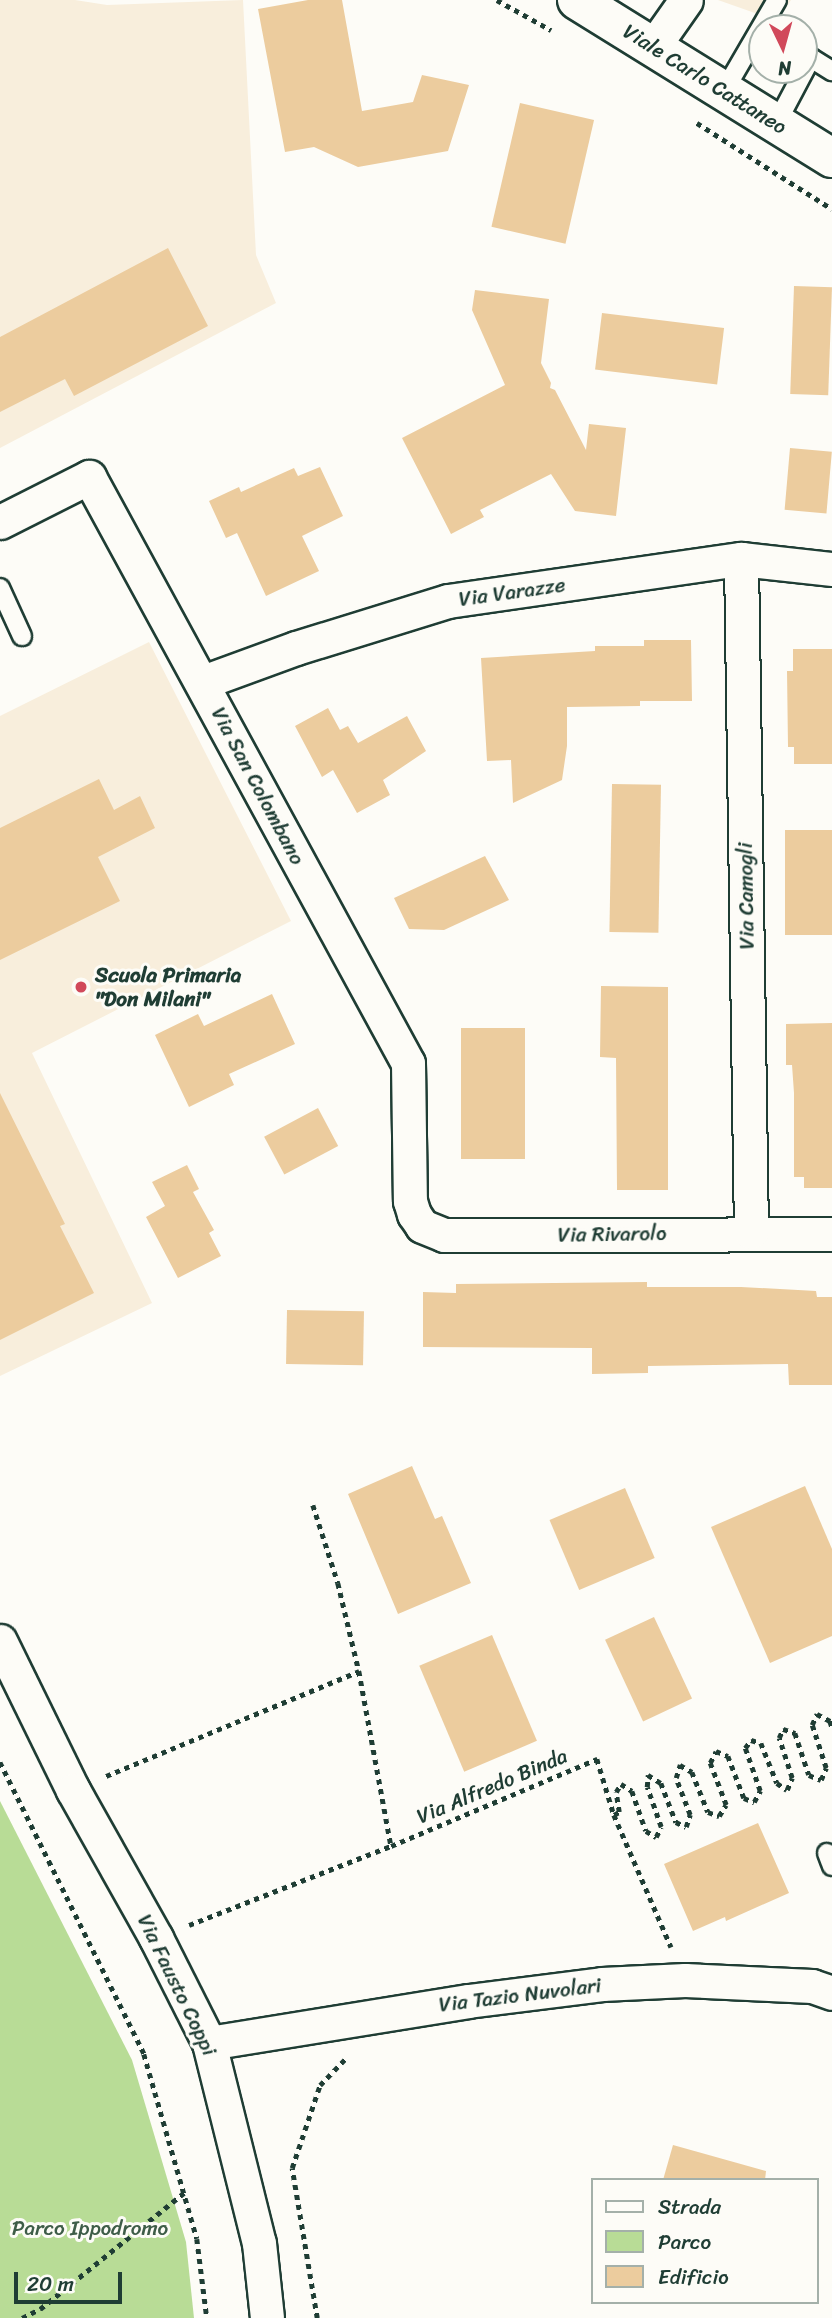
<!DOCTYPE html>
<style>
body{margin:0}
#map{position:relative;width:832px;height:2318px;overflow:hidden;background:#fdfcf7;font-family:Sriracha,sans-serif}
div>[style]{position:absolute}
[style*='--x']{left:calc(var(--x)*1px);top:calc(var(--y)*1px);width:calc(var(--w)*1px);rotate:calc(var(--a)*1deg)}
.built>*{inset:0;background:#f8eedc}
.green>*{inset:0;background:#b8dc96}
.building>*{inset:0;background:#eccc9e;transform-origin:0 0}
.path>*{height:4.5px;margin-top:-2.25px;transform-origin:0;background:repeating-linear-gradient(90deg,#1f3d34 0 5px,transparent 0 10px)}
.roads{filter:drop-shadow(2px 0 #1f3d34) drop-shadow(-2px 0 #1f3d34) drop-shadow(0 2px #1f3d34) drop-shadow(0 -2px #1f3d34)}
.service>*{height:18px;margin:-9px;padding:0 9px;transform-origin:9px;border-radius:9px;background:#fdfcf7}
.minor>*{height:33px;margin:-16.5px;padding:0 16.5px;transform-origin:16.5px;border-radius:16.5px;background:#fdfcf7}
.secondary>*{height:38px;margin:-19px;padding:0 19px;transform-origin:19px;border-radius:19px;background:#fdfcf7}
.dots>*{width:19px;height:19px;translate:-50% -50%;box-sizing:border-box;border:4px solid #fdfcf7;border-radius:50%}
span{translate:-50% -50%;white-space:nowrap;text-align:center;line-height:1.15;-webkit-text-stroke:6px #fdfcf7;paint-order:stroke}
.street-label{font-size:21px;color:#1f3d34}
.poi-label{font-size:21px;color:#1f3d34;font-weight:700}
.left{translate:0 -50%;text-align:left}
.park-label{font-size:21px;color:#3e5d48}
.legend{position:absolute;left:591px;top:2178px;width:228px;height:126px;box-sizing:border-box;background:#fdfcf7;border:2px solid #a4b0a9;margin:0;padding:9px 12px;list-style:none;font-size:21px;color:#1f3d34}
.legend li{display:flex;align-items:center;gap:14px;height:35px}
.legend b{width:35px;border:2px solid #a4b0a9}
.north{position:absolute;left:748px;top:14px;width:70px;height:70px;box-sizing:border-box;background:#fdfcf7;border:2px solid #a4b0a9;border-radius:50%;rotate:175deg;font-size:19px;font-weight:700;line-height:28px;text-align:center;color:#1f3d34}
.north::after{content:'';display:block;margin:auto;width:24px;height:32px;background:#d1495b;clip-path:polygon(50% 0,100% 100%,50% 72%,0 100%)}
.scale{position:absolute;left:14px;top:2272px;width:108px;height:32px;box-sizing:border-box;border:4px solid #1f3d34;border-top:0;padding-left:9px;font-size:21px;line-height:24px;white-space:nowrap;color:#1f3d34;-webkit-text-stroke:5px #fdfcf7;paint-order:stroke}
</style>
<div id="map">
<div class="built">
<i style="clip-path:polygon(0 0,75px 0,107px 5px,243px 0,256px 255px,276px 303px,0 448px)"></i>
<i style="clip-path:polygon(718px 0,791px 0,777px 21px)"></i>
<i style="clip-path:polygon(149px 642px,291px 921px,32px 1053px,152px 1303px,0 1376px,0 716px)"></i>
</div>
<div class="green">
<i style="clip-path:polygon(0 1801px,132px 2060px,186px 2242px,194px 2318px,0 2318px)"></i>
</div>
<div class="building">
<i style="clip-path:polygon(308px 0,342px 0,362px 111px,413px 102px,422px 75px,469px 85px,448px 151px,358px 167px,314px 147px,285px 152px,258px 9px)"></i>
<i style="left:520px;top:103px;width:76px;height:127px;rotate:13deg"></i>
<i style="clip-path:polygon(168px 248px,208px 326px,74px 396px,65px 379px,0 412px,0 337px)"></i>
<i style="left:794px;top:286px;width:38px;height:108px;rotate:2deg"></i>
<i style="clip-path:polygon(475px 290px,549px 299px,541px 363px,551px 383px,550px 388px,555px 390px,586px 450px,589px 424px,626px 428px,616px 516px,575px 511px,551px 474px,480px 510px,484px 517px,451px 534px,402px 438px,505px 385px,472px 310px)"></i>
<i style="left:602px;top:313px;width:123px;height:57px;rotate:7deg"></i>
<i style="left:790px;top:448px;width:42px;height:62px;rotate:5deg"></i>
<i style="clip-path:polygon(320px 467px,343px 516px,302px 536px,319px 571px,266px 596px,237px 533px,226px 538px,209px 501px,239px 487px,241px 492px,294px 468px,298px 476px)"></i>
<i style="clip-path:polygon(644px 640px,691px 640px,692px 701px,640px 701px,640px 706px,567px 707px,567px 746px,562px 780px,513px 803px,511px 760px,487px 761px,481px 658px,595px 651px,595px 646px,644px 646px)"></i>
<i style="clip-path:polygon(793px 649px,832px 649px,832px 764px,794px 764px,794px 747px,788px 747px,787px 671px,793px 671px)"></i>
<i style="clip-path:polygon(328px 708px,340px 730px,348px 726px,358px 743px,407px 716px,426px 751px,383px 780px,390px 795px,357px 813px,333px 770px,322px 777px,295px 726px)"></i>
<i style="clip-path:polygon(99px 779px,114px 810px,140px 796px,155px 828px,98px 857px,120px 901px,0 960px,0 828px)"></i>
<i style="left:612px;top:784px;width:49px;height:148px;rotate:1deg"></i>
<i style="left:785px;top:830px;width:47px;height:105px"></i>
<i style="clip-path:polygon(485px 856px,509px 900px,444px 930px,409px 929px,394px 898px)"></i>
<i style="clip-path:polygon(601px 986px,668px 987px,668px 1190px,617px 1190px,616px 1058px,600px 1057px)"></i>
<i style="clip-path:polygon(272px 994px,295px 1044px,229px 1074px,234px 1085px,189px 1107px,155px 1035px,198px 1014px,204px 1026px)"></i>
<i style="clip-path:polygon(832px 1023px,832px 1188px,804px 1188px,804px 1177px,794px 1177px,794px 1093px,792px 1065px,786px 1065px,786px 1024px)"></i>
<i style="left:461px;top:1028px;width:64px;height:131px"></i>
<i style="clip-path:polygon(0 1093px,65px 1224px,60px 1226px,94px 1293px,0 1340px)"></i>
<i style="left:318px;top:1108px;width:43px;height:61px;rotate:62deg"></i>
<i style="clip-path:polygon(187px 1165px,199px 1189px,193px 1192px,214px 1230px,209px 1233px,221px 1256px,178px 1278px,146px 1217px,165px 1206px,152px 1182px)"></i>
<i style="clip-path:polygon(647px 1282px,647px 1287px,741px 1287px,816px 1291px,817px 1297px,832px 1297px,832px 1385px,789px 1385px,788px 1364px,648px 1366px,648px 1373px,592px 1374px,592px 1348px,423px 1347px,423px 1292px,456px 1293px,456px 1284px)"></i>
<i style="left:287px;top:1310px;width:77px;height:54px;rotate:1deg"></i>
<i style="clip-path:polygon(412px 1466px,435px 1519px,442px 1516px,471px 1583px,398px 1614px,348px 1494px)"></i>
<i style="clip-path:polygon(805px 1486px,832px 1549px,832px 1636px,770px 1663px,711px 1527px)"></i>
<i style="left:625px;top:1488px;width:76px;height:82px;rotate:67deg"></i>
<i style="left:654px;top:1617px;width:90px;height:54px;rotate:65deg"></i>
<i style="left:492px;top:1635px;width:115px;height:79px;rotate:67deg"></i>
<i style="clip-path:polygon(758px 1823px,789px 1893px,726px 1921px,725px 1917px,693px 1931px,664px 1864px)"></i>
<i style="clip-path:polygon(673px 2145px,766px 2171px,765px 2180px,663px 2180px)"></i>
</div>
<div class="path">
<i style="--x:497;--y:0;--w:62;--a:29.1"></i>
<i style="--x:697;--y:123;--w:160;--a:32.5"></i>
<i style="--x:313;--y:1505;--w:82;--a:72.2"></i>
<i style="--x:338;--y:1583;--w:90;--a:76.6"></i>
<i style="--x:0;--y:1762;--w:326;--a:63.7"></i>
<i style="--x:144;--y:2054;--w:192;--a:74"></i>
<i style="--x:197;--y:2239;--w:80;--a:82.8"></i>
<i style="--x:106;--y:1776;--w:274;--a:-22.5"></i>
<i style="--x:359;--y:1671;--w:178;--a:79.6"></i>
<i style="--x:614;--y:1815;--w:6;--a:-31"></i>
<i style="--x:619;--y:1812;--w:20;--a:-99"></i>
<i style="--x:616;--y:1792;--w:9;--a:-58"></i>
<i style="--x:621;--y:1784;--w:13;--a:32"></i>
<i style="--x:632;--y:1791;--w:42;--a:70.7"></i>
<i style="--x:646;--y:1831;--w:12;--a:31"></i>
<i style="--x:656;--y:1837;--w:11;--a:-63"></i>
<i style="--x:661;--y:1827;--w:42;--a:-109.3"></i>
<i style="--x:647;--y:1787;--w:12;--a:-85"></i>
<i style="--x:648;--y:1775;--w:15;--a:32"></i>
<i style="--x:661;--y:1783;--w:42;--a:69"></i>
<i style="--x:676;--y:1822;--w:11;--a:27"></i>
<i style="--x:686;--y:1827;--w:13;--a:-72"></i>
<i style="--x:690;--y:1815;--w:40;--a:-111"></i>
<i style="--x:676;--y:1778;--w:14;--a:-73"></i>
<i style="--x:680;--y:1765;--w:14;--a:30"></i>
<i style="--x:692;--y:1772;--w:43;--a:68.2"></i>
<i style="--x:708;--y:1812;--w:12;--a:20"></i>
<i style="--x:719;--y:1816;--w:13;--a:-58"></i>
<i style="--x:726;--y:1805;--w:45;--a:-110.9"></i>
<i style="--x:710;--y:1763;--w:13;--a:-63"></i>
<i style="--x:716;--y:1751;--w:13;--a:23"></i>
<i style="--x:728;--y:1756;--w:45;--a:69.1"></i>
<i style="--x:744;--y:1798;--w:11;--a:22"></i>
<i style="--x:754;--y:1802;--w:13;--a:-61"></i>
<i style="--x:760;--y:1791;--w:46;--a:-109.2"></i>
<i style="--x:745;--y:1748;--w:10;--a:-53"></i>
<i style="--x:751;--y:1740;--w:10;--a:17"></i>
<i style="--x:761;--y:1743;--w:43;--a:68.2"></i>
<i style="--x:777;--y:1783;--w:12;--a:35"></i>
<i style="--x:787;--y:1790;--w:13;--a:-67"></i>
<i style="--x:792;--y:1778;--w:42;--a:-108"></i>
<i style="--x:779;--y:1738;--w:10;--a:-66"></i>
<i style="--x:783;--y:1729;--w:13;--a:18"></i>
<i style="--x:795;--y:1733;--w:44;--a:71.6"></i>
<i style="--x:809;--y:1775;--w:13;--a:23"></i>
<i style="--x:821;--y:1780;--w:13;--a:-67"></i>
<i style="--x:826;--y:1768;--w:45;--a:-108"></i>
<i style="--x:812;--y:1725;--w:12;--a:-66"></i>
<i style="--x:817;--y:1714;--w:15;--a:28"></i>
<i style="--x:830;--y:1721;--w:6;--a:72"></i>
<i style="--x:189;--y:1925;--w:217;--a:-21.4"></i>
<i style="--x:391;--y:1846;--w:224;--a:-22.9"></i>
<i style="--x:597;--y:1759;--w:59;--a:73.1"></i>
<i style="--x:614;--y:1815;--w:144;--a:66.6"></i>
<i style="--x:22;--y:2318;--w:20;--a:-27"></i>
<i style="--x:40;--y:2309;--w:185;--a:-38.9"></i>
<i style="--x:317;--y:2318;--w:152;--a:-99.5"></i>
<i style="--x:292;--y:2168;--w:88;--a:-71.4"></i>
<i style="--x:320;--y:2085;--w:39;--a:-46"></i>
</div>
<div class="roads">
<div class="service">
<i style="--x:724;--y:91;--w:105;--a:-59.8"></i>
<i style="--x:776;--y:124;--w:75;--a:-62.1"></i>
<i style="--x:811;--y:58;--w:25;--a:32"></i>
<i style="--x:0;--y:588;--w:53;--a:65.4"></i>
<i style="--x:827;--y:1853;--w:14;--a:69"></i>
</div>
<div class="minor">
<i style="--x:653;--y:47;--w:57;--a:-54.9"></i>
<i style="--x:0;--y:522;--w:100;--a:-26.8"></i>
<i style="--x:89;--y:477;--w:667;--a:61.44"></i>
<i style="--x:408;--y:1063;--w:138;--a:89.2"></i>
<i style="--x:410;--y:1201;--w:14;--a:73"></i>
<i style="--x:414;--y:1214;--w:14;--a:56"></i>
<i style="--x:422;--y:1226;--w:24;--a:22"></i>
<i style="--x:444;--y:1235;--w:388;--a:-0.1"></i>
<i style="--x:741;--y:559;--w:673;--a:89.15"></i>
<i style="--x:203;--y:682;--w:99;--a:-20.1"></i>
<i style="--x:296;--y:648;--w:159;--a:-17.2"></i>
<i style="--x:448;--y:601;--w:296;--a:-8.2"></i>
<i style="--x:741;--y:559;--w:92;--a:6.3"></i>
<i style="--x:0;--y:1641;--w:166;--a:63.9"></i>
<i style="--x:73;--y:1790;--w:170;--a:60.7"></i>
<i style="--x:156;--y:1938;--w:118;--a:63.2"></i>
<i style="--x:209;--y:2043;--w:206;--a:76"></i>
<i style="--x:259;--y:2243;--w:75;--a:83.9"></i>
<i style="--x:209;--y:2043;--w:262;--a:-9.2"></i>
<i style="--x:468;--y:2001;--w:135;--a:-7.2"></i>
<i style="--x:602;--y:1984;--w:83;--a:-2.8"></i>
<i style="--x:685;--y:1980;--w:127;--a:2.7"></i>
<i style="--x:812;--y:1986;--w:21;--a:19"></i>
</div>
<div class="secondary">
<i style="--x:577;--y:0;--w:300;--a:31.8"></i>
</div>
</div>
<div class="dots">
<i style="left:81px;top:987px;background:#d1495b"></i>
</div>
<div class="street-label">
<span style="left:705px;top:79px;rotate:32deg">Viale Carlo Cattaneo</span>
<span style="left:512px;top:592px;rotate:-8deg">Via Varazze</span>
<span style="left:258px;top:786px;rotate:62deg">Via San Colombano</span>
<span style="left:746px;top:896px;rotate:-91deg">Via Camogli</span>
<span style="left:612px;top:1234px;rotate:-1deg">Via Rivarolo</span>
<span style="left:492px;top:1786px;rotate:-23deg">Via Alfredo Binda</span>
<span style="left:177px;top:1985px;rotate:64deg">Via Fausto Coppi</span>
<span style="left:520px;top:1995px;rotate:-7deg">Via Tazio Nuvolari</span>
</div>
<div class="poi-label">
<span class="left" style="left:95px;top:987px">Scuola Primaria<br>"Don Milani"</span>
</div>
<div class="park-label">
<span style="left:90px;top:2228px">Parco Ippodromo</span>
</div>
<ul class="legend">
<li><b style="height:9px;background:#fdfcf7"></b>Strada</li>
<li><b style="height:19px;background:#b8dc96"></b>Parco</li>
<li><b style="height:19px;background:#eccc9e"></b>Edificio</li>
</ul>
<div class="north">N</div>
<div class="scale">20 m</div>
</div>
